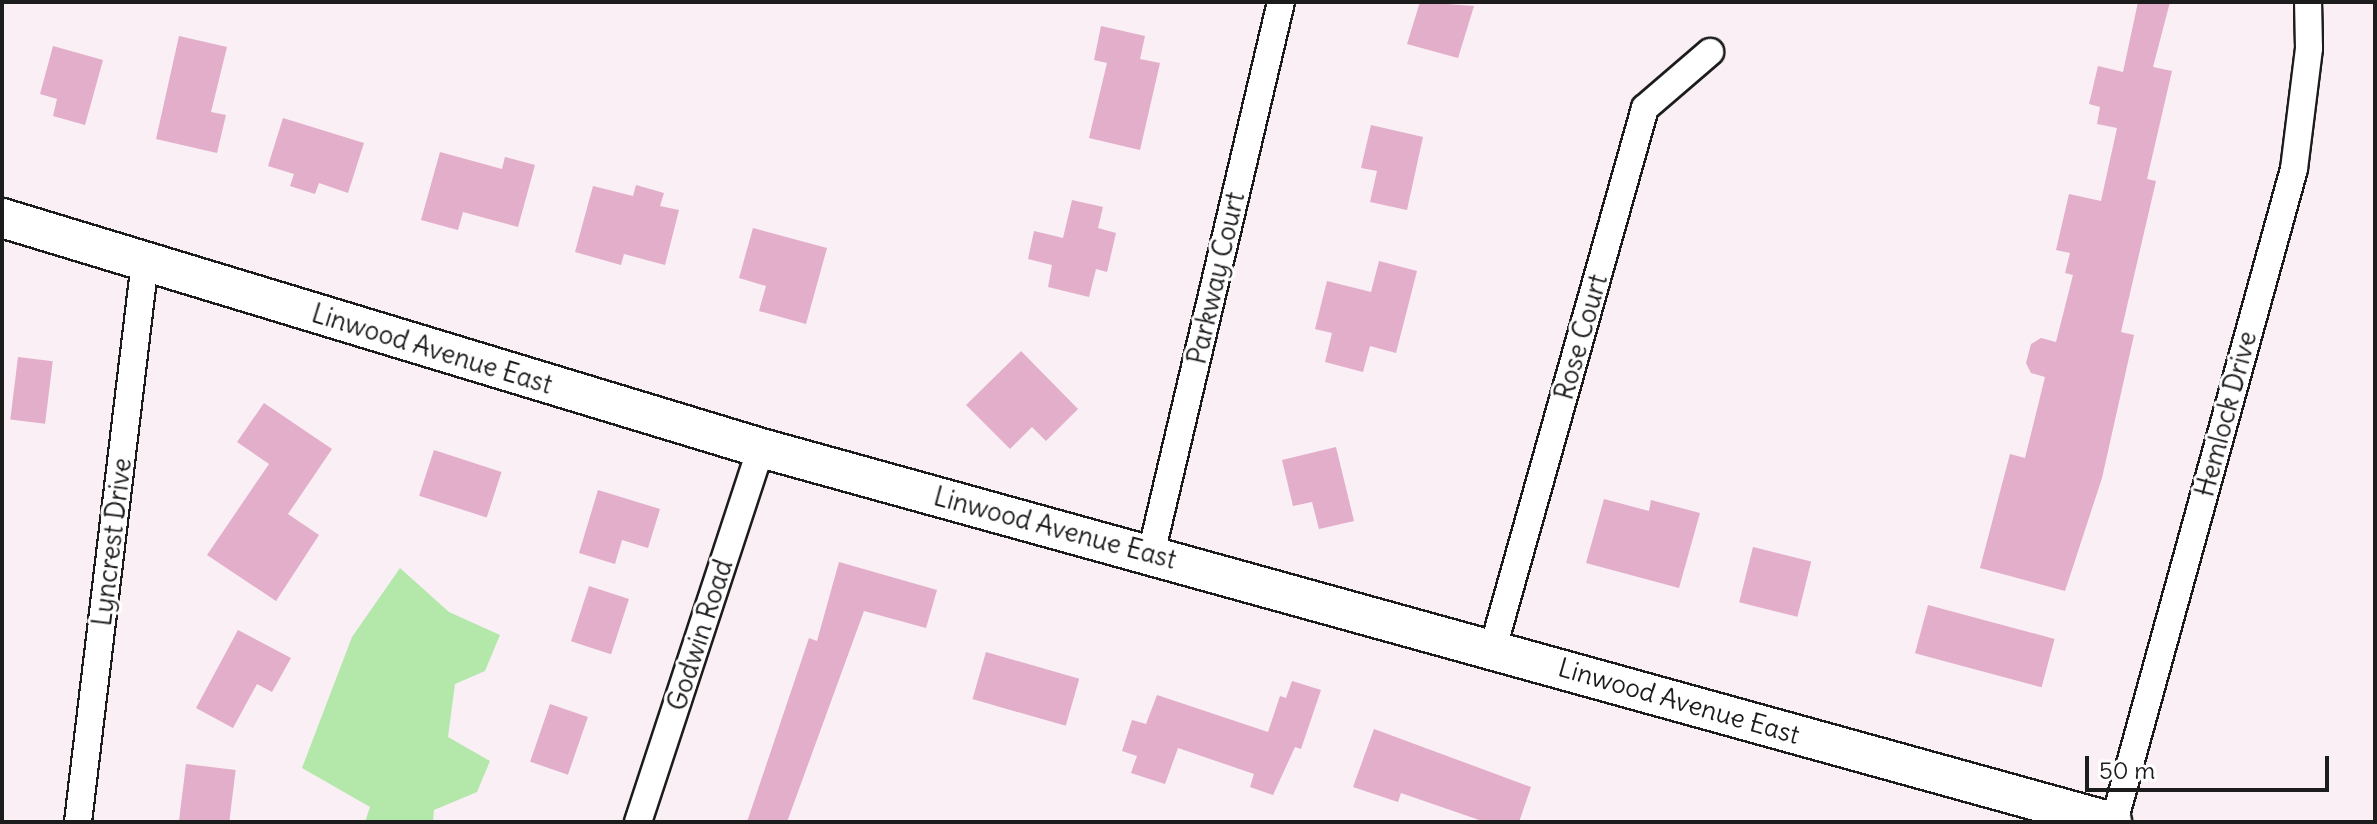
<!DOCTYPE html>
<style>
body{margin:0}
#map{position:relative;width:2377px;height:824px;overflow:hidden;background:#f9eff4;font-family:Delius,sans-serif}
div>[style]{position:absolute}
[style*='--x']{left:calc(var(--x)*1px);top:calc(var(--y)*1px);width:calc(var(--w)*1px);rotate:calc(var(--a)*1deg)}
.green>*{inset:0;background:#b4e8aa}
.building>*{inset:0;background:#e2aeca;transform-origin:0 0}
.roads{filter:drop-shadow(2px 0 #1c1c1c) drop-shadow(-2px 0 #1c1c1c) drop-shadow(0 2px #1c1c1c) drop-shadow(0 -2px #1c1c1c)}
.minor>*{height:26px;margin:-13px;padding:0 13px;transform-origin:13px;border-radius:13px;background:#fff}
.secondary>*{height:38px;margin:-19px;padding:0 19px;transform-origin:19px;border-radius:19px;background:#fff}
span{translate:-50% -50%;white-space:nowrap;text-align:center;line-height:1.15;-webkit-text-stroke:6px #fff;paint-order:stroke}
.street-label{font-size:26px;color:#1c1c1c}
.frame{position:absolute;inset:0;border:4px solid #1c1c1c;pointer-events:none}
.scale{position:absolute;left:2085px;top:756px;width:244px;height:36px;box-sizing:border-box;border:4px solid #1c1c1c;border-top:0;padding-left:10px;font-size:24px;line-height:28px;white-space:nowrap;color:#1c1c1c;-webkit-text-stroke:6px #fff;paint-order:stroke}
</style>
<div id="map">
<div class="green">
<i style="clip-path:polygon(400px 568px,449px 612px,500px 635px,485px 671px,455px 684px,448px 737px,490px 761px,477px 792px,434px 810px,433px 822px,365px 822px,370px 807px,302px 768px,352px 637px)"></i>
</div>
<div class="building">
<i style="clip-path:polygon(1420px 2px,1474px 6px,1458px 58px,1407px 44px)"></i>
<i style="clip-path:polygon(2138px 2px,2170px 2px,2153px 67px,2172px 71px,2147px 179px,2156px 181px,2121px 332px,2134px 335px,2102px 478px,2065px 591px,1980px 568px,2010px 454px,2025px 458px,2045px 377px,2031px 373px,2026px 363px,2031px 344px,2041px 338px,2056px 342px,2073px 275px,2065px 273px,2070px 253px,2056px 250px,2069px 194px,2101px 201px,2117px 128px,2097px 124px,2100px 107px,2089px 104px,2098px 66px,2123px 72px)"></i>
<i style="clip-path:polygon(1101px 26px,1145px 36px,1140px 59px,1160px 63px,1140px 150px,1089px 138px,1107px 63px,1094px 60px)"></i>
<i style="clip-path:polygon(179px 36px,227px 47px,211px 112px,226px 115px,217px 153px,156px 139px)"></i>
<i style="clip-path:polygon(53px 46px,103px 60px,85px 125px,53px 116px,57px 99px,40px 94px)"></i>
<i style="clip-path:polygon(283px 118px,364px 143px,348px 193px,319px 183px,315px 194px,290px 186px,294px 174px,268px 166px)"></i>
<i style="clip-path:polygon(1371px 125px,1423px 137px,1407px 210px,1370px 202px,1377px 171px,1361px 168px)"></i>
<i style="clip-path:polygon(440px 152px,502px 169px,505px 157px,535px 165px,518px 227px,463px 212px,458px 230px,421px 220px)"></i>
<i style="clip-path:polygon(636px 185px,664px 193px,660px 206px,679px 210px,665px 265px,624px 254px,621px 265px,575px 252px,593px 186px,633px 196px)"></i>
<i style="clip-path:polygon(1072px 200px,1103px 207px,1098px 228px,1116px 233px,1107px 272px,1096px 269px,1089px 297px,1048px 287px,1052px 265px,1028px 259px,1034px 231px,1063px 238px)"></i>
<i style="clip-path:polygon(753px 228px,827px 248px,806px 324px,759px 311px,766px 286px,739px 278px)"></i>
<i style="clip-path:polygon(1379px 261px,1417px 271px,1396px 353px,1370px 346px,1363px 372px,1325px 362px,1332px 333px,1315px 329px,1327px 281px,1371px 292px)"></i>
<i style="clip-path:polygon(1021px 351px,1078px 409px,1046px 441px,1032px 427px,1010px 449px,966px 405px)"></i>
<i style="left:18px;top:357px;width:35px;height:63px;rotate:7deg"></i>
<i style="clip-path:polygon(264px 403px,332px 449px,288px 514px,319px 535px,276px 601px,207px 555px,269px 464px,237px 442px)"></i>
<i style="clip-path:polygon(1336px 447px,1354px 521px,1319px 529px,1312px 502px,1293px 506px,1282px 460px)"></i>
<i style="left:434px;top:450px;width:71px;height:48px;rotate:18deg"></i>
<i style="clip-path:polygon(598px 490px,660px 509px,648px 548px,622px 540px,615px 564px,579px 553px)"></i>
<i style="clip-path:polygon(1604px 499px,1649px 511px,1651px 500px,1700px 513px,1679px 588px,1586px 563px)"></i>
<i style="left:1753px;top:547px;width:60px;height:57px;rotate:14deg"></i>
<i style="clip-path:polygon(839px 562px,937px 590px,926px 628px,864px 611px,787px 822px,747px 822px,809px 638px,817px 641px)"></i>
<i style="left:589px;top:586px;width:42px;height:58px;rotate:18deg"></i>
<i style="left:1928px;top:605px;width:131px;height:50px;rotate:15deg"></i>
<i style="clip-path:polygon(238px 630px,291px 658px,272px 692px,257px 684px,233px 728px,196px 708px)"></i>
<i style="left:986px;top:652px;width:97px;height:49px;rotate:16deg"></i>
<i style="clip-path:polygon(1292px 681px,1321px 690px,1301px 749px,1295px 747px,1273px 795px,1250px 787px,1254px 774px,1178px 748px,1165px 784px,1131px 773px,1137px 756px,1122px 751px,1132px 720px,1146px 724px,1157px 695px,1268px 732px,1280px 696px,1286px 698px)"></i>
<i style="left:550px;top:704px;width:40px;height:61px;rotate:19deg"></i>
<i style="clip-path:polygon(1374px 729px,1531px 787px,1519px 822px,1485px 822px,1401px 793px,1398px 802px,1353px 787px)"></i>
<i style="left:186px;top:764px;width:50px;height:58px;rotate:7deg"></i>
</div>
<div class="roads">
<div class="minor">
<i style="--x:1151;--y:554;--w:567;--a:-76.75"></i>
<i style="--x:1493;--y:648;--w:561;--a:-74.28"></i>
<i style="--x:1645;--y:108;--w:86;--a:-40.7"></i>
<i style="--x:78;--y:822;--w:564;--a:-83.18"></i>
<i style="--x:638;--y:822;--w:394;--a:-71.8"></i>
<i style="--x:2114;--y:822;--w:677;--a:-74.59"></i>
<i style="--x:2294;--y:169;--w:122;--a:-82.9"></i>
<i style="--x:2309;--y:48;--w:46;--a:-91.2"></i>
</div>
<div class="secondary">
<i style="--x:2;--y:218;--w:793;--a:16.86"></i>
<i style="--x:761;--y:448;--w:1402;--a:15.47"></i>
</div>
</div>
<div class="street-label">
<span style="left:1216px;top:278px;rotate:-77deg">Parkway Court</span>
<span style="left:1581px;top:337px;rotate:-74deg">Rose Court</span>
<span style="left:432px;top:349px;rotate:17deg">Linwood Avenue East</span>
<span style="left:2226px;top:414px;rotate:-75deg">Hemlock Drive</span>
<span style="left:1055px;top:528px;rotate:15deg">Linwood Avenue East</span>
<span style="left:112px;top:542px;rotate:-83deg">Lyncrest Drive</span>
<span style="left:700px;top:635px;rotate:-72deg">Godwin Road</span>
<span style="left:1679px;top:701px;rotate:16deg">Linwood Avenue East</span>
</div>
<div class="frame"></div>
<div class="scale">50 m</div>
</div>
